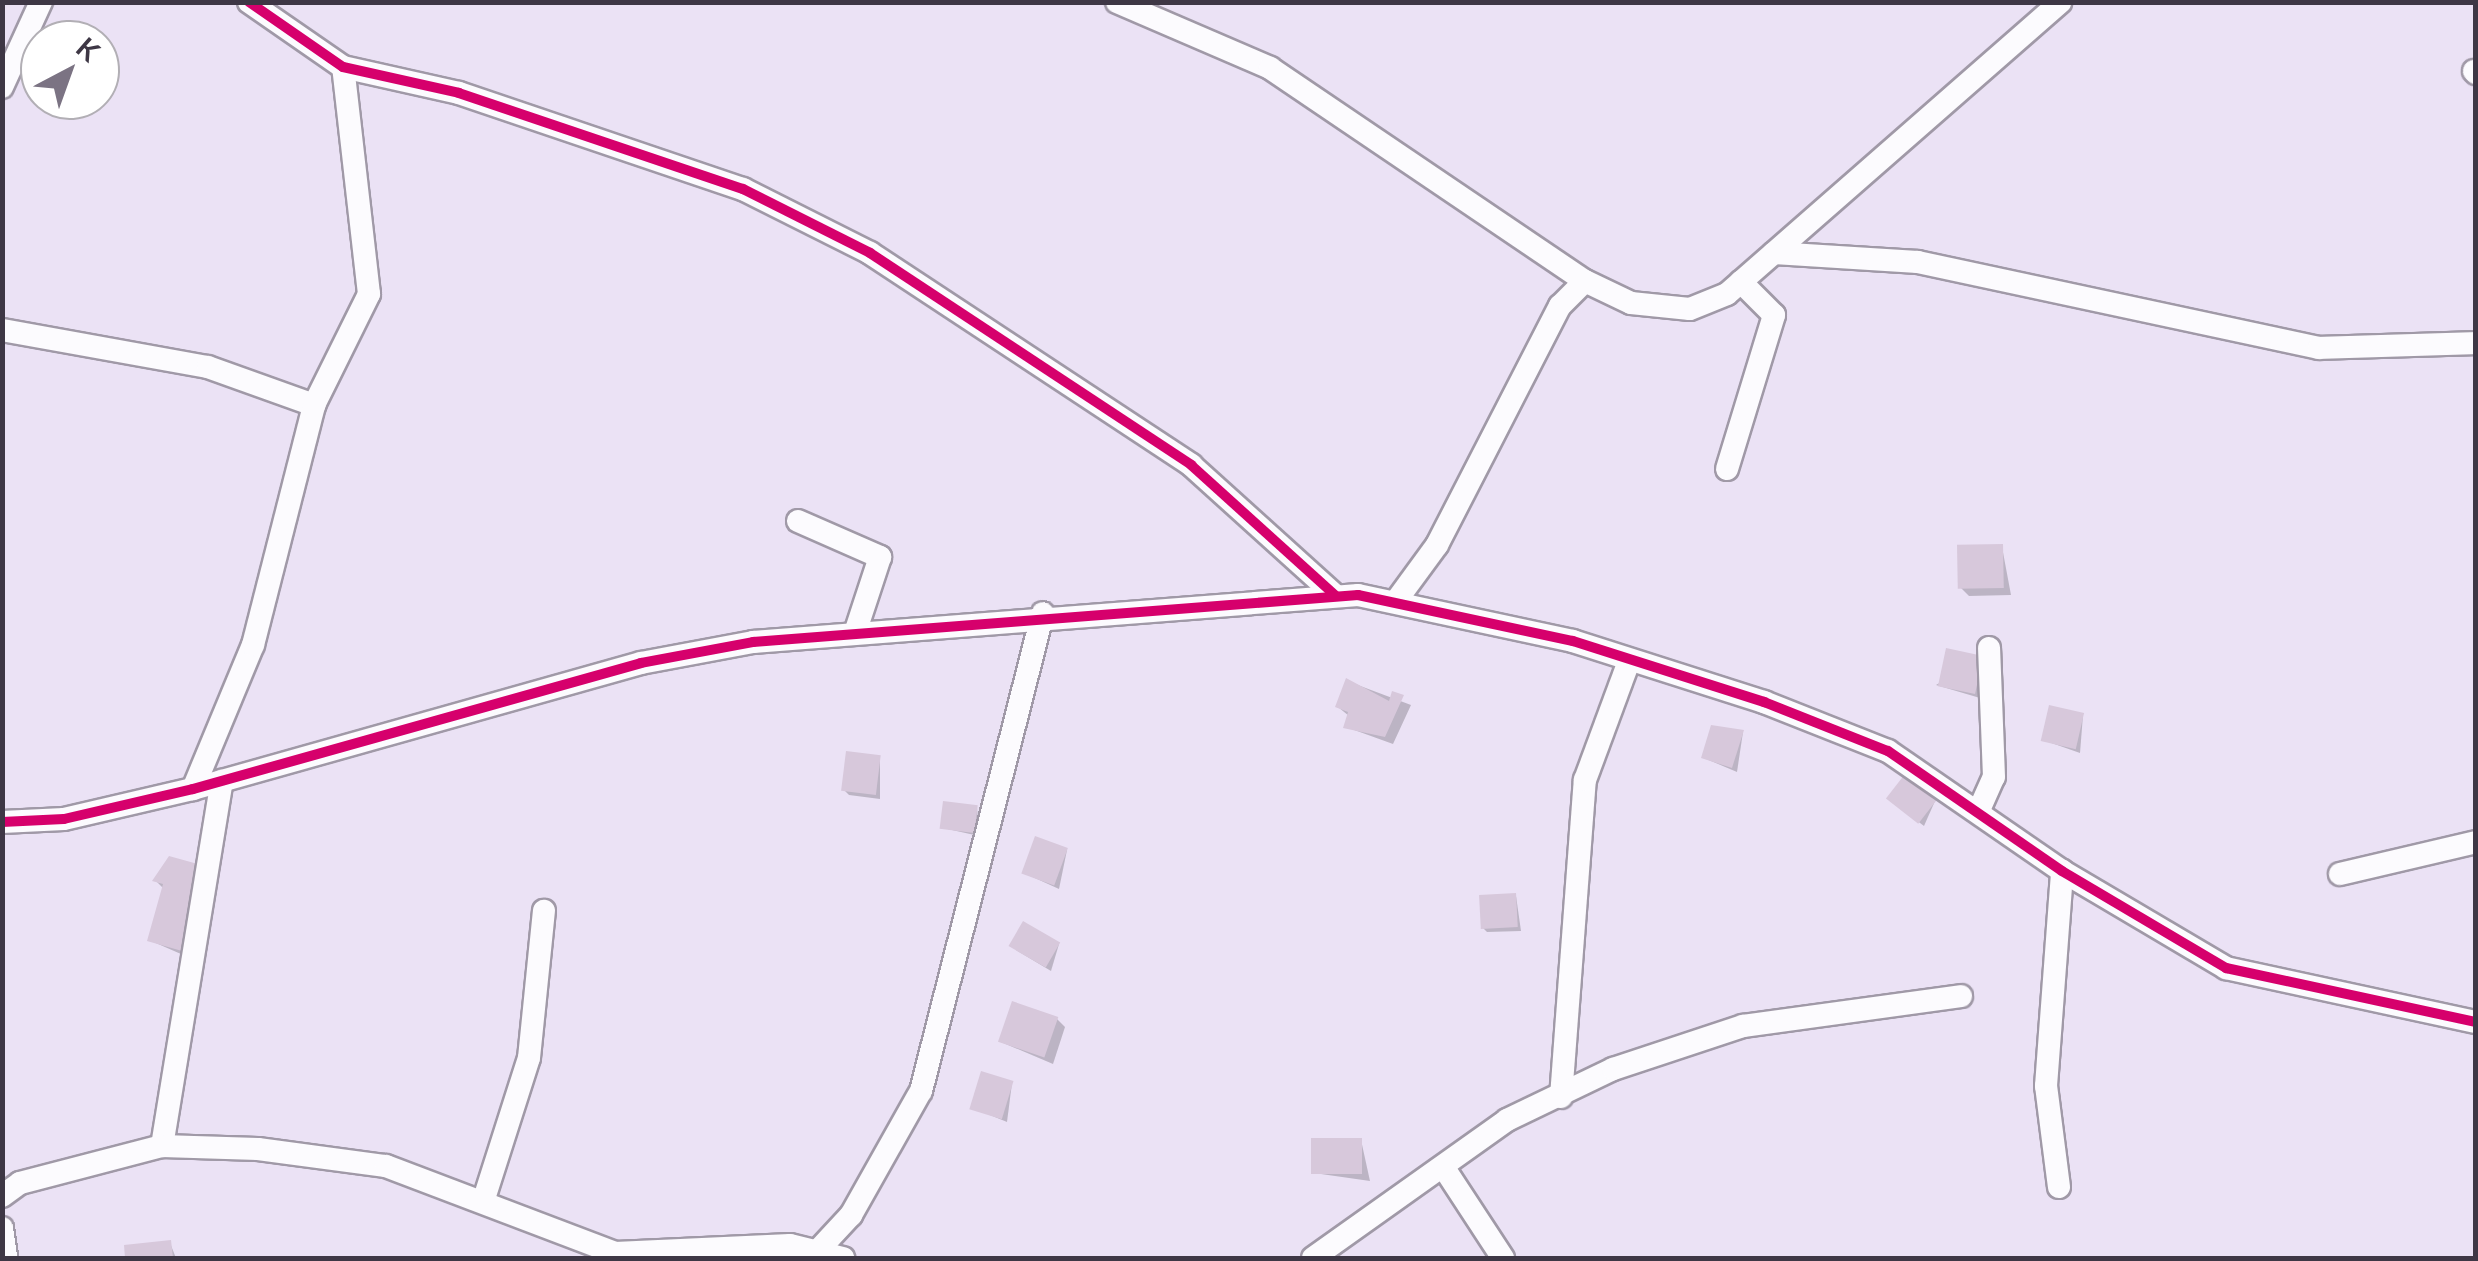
<!DOCTYPE html>
<style>
body{margin:0}
#map{position:relative;width:2478px;height:1261px;overflow:hidden;background:#ebe2f5;font-family:Lato,sans-serif}
div>[style]{position:absolute}
[style*='--x']{left:calc(var(--x)*1px);top:calc(var(--y)*1px);width:calc(var(--w)*1px);rotate:calc(var(--a)*1deg)}
.shadow>*{inset:0;background:#0003}
.building>*{inset:0;background:#d7c8db;transform-origin:0 0}
.roads{filter:drop-shadow(2px 0 #a099a7) drop-shadow(-2px 0 #a099a7) drop-shadow(0 2px #a099a7) drop-shadow(0 -2px #a099a7)}
.minor>*{height:22px;margin:-11px;padding:0 11px;transform-origin:11px;border-radius:11px;background:#fcfbfe}
.cycleway>*{height:10px;margin:-5px;padding:0 5px;transform-origin:5px;border-radius:5px;background:#d6006c}
span{translate:-50% -50%;white-space:nowrap;text-align:center;line-height:1.15;-webkit-text-stroke:10px #fff;paint-order:stroke}
.frame{position:absolute;inset:0;border:5px solid #3e3745;pointer-events:none}
.north{position:absolute;left:20px;top:20px;width:100px;height:100px;box-sizing:border-box;background:#fff;border:2px solid #b2afb5;border-radius:50%;rotate:41deg;font-size:28px;font-weight:700;line-height:40px;text-align:center;color:#3e3745}
.north::after{content:'';display:block;margin:auto;width:35px;height:45px;background:#7b7383;clip-path:polygon(50% 0,100% 100%,50% 72%,0 100%)}
</style>
<div id="map">
<div class="shadow">
<i style="clip-path:polygon(2002px 547px,2011px 595px,1969px 596px,1961px 588px)"></i>
<i style="clip-path:polygon(1982px 658px,1980px 698px,1936px 685px)"></i>
<i style="clip-path:polygon(1347px 681px,1411px 705px,1393px 744px,1346px 727px,1349px 716px,1338px 707px)"></i>
<i style="clip-path:polygon(2083px 715px,2080px 753px,2043px 740px)"></i>
<i style="clip-path:polygon(1743px 732px,1737px 772px,1704px 758px)"></i>
<i style="clip-path:polygon(880px 758px,880px 799px,849px 795px,844px 790px)"></i>
<i style="clip-path:polygon(1935px 801px,1924px 826px,1894px 803px)"></i>
<i style="clip-path:polygon(977px 807px,979px 836px,943px 828px)"></i>
<i style="clip-path:polygon(1067px 850px,1059px 889px,1024px 873px)"></i>
<i style="clip-path:polygon(169px 859px,190px 958px,149px 940px,164px 889px,155px 880px)"></i>
<i style="clip-path:polygon(1516px 896px,1521px 931px,1487px 932px,1482px 927px)"></i>
<i style="clip-path:polygon(1059px 944px,1051px 971px,1016px 950px)"></i>
<i style="clip-path:polygon(1057px 1019px,1065px 1027px,1053px 1064px,1001px 1042px)"></i>
<i style="clip-path:polygon(1012px 1083px,1007px 1122px,973px 1108px)"></i>
<i style="clip-path:polygon(1361px 1140px,1370px 1181px,1314px 1173px)"></i>
<i style="clip-path:polygon(170px 1243px,176px 1258px,128px 1258px,126px 1247px)"></i>
</div>
<div class="building">
<i style="left:2003px;top:544px;width:44px;height:46px;rotate:89deg"></i>
<i style="left:1946px;top:648px;width:38px;height:39px;rotate:12deg"></i>
<i style="clip-path:polygon(1346px 678px,1389px 701px,1392px 691px,1404px 695px,1385px 737px,1343px 728px,1348px 712px,1335px 707px)"></i>
<i style="left:2049px;top:705px;width:36px;height:37px;rotate:13deg"></i>
<i style="clip-path:polygon(1711px 725px,1744px 730px,1732px 768px,1701px 758px)"></i>
<i style="left:846px;top:751px;width:35px;height:40px;rotate:7deg"></i>
<i style="left:1905px;top:774px;width:41px;height:31px;rotate:38deg"></i>
<i style="left:943px;top:801px;width:35px;height:28px;rotate:7deg"></i>
<i style="left:1035px;top:836px;width:35px;height:40px;rotate:20deg"></i>
<i style="clip-path:polygon(169px 856px,205px 866px,182px 951px,147px 941px,163px 884px,152px 881px)"></i>
<i style="left:1516px;top:893px;width:34px;height:37px;rotate:87deg"></i>
<i style="left:1023px;top:921px;width:43px;height:29px;rotate:30deg"></i>
<i style="left:1012px;top:1001px;width:49px;height:43px;rotate:19deg"></i>
<i style="left:981px;top:1071px;width:34px;height:40px;rotate:17deg"></i>
<i style="left:1311px;top:1138px;width:51px;height:36px"></i>
<i style="clip-path:polygon(171px 1240px,173px 1258px,125px 1258px,124px 1245px)"></i>
</div>
<div class="roads">
<div class="minor">
<i style="--x:249;--y:2;--w:114;--a:34.7"></i>
<i style="--x:343;--y:67;--w:119;--a:12.6"></i>
<i style="--x:459;--y:93;--w:300;--a:18.7"></i>
<i style="--x:743;--y:189;--w:142;--a:26.7"></i>
<i style="--x:870;--y:253;--w:385;--a:33.4"></i>
<i style="--x:1191;--y:465;--w:195;--a:42.1"></i>
<i style="--x:1117;--y:2;--w:167;--a:23.3"></i>
<i style="--x:1270;--y:68;--w:380;--a:34.1"></i>
<i style="--x:1585;--y:281;--w:51;--a:25.6"></i>
<i style="--x:1631;--y:303;--w:59;--a:5.8"></i>
<i style="--x:1690;--y:309;--w:40;--a:-22"></i>
<i style="--x:1727;--y:294;--w:443;--a:-41.2"></i>
<i style="--x:2474;--y:71;--w:3;--a:45"></i>
<i style="--x:2;--y:87;--w:94;--a:-65.4"></i>
<i style="--x:1774;--y:253;--w:144;--a:3.6"></i>
<i style="--x:1918;--y:262;--w:410;--a:12.1"></i>
<i style="--x:2319;--y:348;--w:157;--a:-1.8"></i>
<i style="--x:2;--y:330;--w:209;--a:10.2"></i>
<i style="--x:208;--y:367;--w:113;--a:19.7"></i>
<i style="--x:1727;--y:469;--w:161;--a:-73"></i>
<i style="--x:1774;--y:315;--w:47;--a:-135"></i>
<i style="--x:798;--y:521;--w:90;--a:23.7"></i>
<i style="--x:880;--y:557;--w:80;--a:108.2"></i>
<i style="--x:1396;--y:601;--w:69;--a:-53.8"></i>
<i style="--x:1437;--y:545;--w:269;--a:-62.8"></i>
<i style="--x:1560;--y:306;--w:35;--a:-45"></i>
<i style="--x:193;--y:789;--w:156;--a:-67.4"></i>
<i style="--x:253;--y:645;--w:248;--a:-75.7"></i>
<i style="--x:314;--y:405;--w:124;--a:-63.6"></i>
<i style="--x:369;--y:294;--w:228;--a:-96.5"></i>
<i style="--x:1979;--y:810;--w:36;--a:-66"></i>
<i style="--x:1994;--y:777;--w:129;--a:-92.2"></i>
<i style="--x:2;--y:822;--w:62;--a:-2.8"></i>
<i style="--x:64;--y:819;--w:132;--a:-13.1"></i>
<i style="--x:193;--y:789;--w:465;--a:-15.7"></i>
<i style="--x:641;--y:663;--w:114;--a:-10.6"></i>
<i style="--x:753;--y:642;--w:607;--a:-4.44"></i>
<i style="--x:1358;--y:595;--w:220;--a:12.1"></i>
<i style="--x:1573;--y:641;--w:201;--a:17.7"></i>
<i style="--x:1764;--y:702;--w:133;--a:21.6"></i>
<i style="--x:1888;--y:751;--w:211;--a:34.6"></i>
<i style="--x:2062;--y:871;--w:191;--a:30.6"></i>
<i style="--x:2226;--y:968;--w:256;--a:12.2"></i>
<i style="--x:2340;--y:874;--w:140;--a:-13.2"></i>
<i style="--x:1561;--y:1097;--w:318;--a:-85.7"></i>
<i style="--x:1585;--y:780;--w:127;--a:-69.7"></i>
<i style="--x:162;--y:1146;--w:370;--a:-80.7"></i>
<i style="--x:1444;--y:1168;--w:108;--a:56.8"></i>
<i style="--x:2059;--y:1187;--w:102;--a:-97.3"></i>
<i style="--x:2046;--y:1086;--w:216;--a:-85.7"></i>
<i style="--x:2;--y:1196;--w:22;--a:-36"></i>
<i style="--x:20;--y:1183;--w:147;--a:-14.6"></i>
<i style="--x:162;--y:1146;--w:96;--a:1.8"></i>
<i style="--x:258;--y:1149;--w:129;--a:7.6"></i>
<i style="--x:386;--y:1166;--w:245;--a:20.8"></i>
<i style="--x:615;--y:1253;--w:175;--a:-2.6"></i>
<i style="--x:790;--y:1245;--w:55;--a:13.8"></i>
<i style="--x:483;--y:1202;--w:151;--a:-72.3"></i>
<i style="--x:529;--y:1058;--w:148;--a:-84.2"></i>
<i style="--x:2;--y:1228;--w:30;--a:82"></i>
<i style="--x:811;--y:1258;--w:59;--a:-47.1"></i>
<i style="--x:851;--y:1215;--w:142;--a:-60.6"></i>
<i style="--x:921;--y:1091;--w:493;--a:-75.7"></i>
<i style="--x:1313;--y:1258;--w:238;--a:-35.4"></i>
<i style="--x:1507;--y:1120;--w:118;--a:-25.7"></i>
<i style="--x:1613;--y:1069;--w:137;--a:-18.3"></i>
<i style="--x:1743;--y:1026;--w:220;--a:-7.8"></i>
</div>
</div>
<div class="cycleway">
<i style="--x:249;--y:2;--w:114;--a:34.7"></i>
<i style="--x:343;--y:67;--w:119;--a:12.6"></i>
<i style="--x:459;--y:93;--w:300;--a:18.7"></i>
<i style="--x:743;--y:189;--w:142;--a:26.7"></i>
<i style="--x:870;--y:253;--w:385;--a:33.4"></i>
<i style="--x:1191;--y:465;--w:195;--a:42.1"></i>
<i style="--x:2;--y:822;--w:62;--a:-2.8"></i>
<i style="--x:64;--y:819;--w:132;--a:-13.1"></i>
<i style="--x:193;--y:789;--w:465;--a:-15.7"></i>
<i style="--x:641;--y:663;--w:114;--a:-10.6"></i>
<i style="--x:753;--y:642;--w:607;--a:-4.44"></i>
<i style="--x:1358;--y:595;--w:220;--a:12.1"></i>
<i style="--x:1573;--y:641;--w:201;--a:17.7"></i>
<i style="--x:1764;--y:702;--w:133;--a:21.6"></i>
<i style="--x:1888;--y:751;--w:211;--a:34.6"></i>
<i style="--x:2062;--y:871;--w:191;--a:30.6"></i>
<i style="--x:2226;--y:968;--w:256;--a:12.2"></i>
</div>
<div class="frame"></div>
<div class="north">K</div>
</div>
